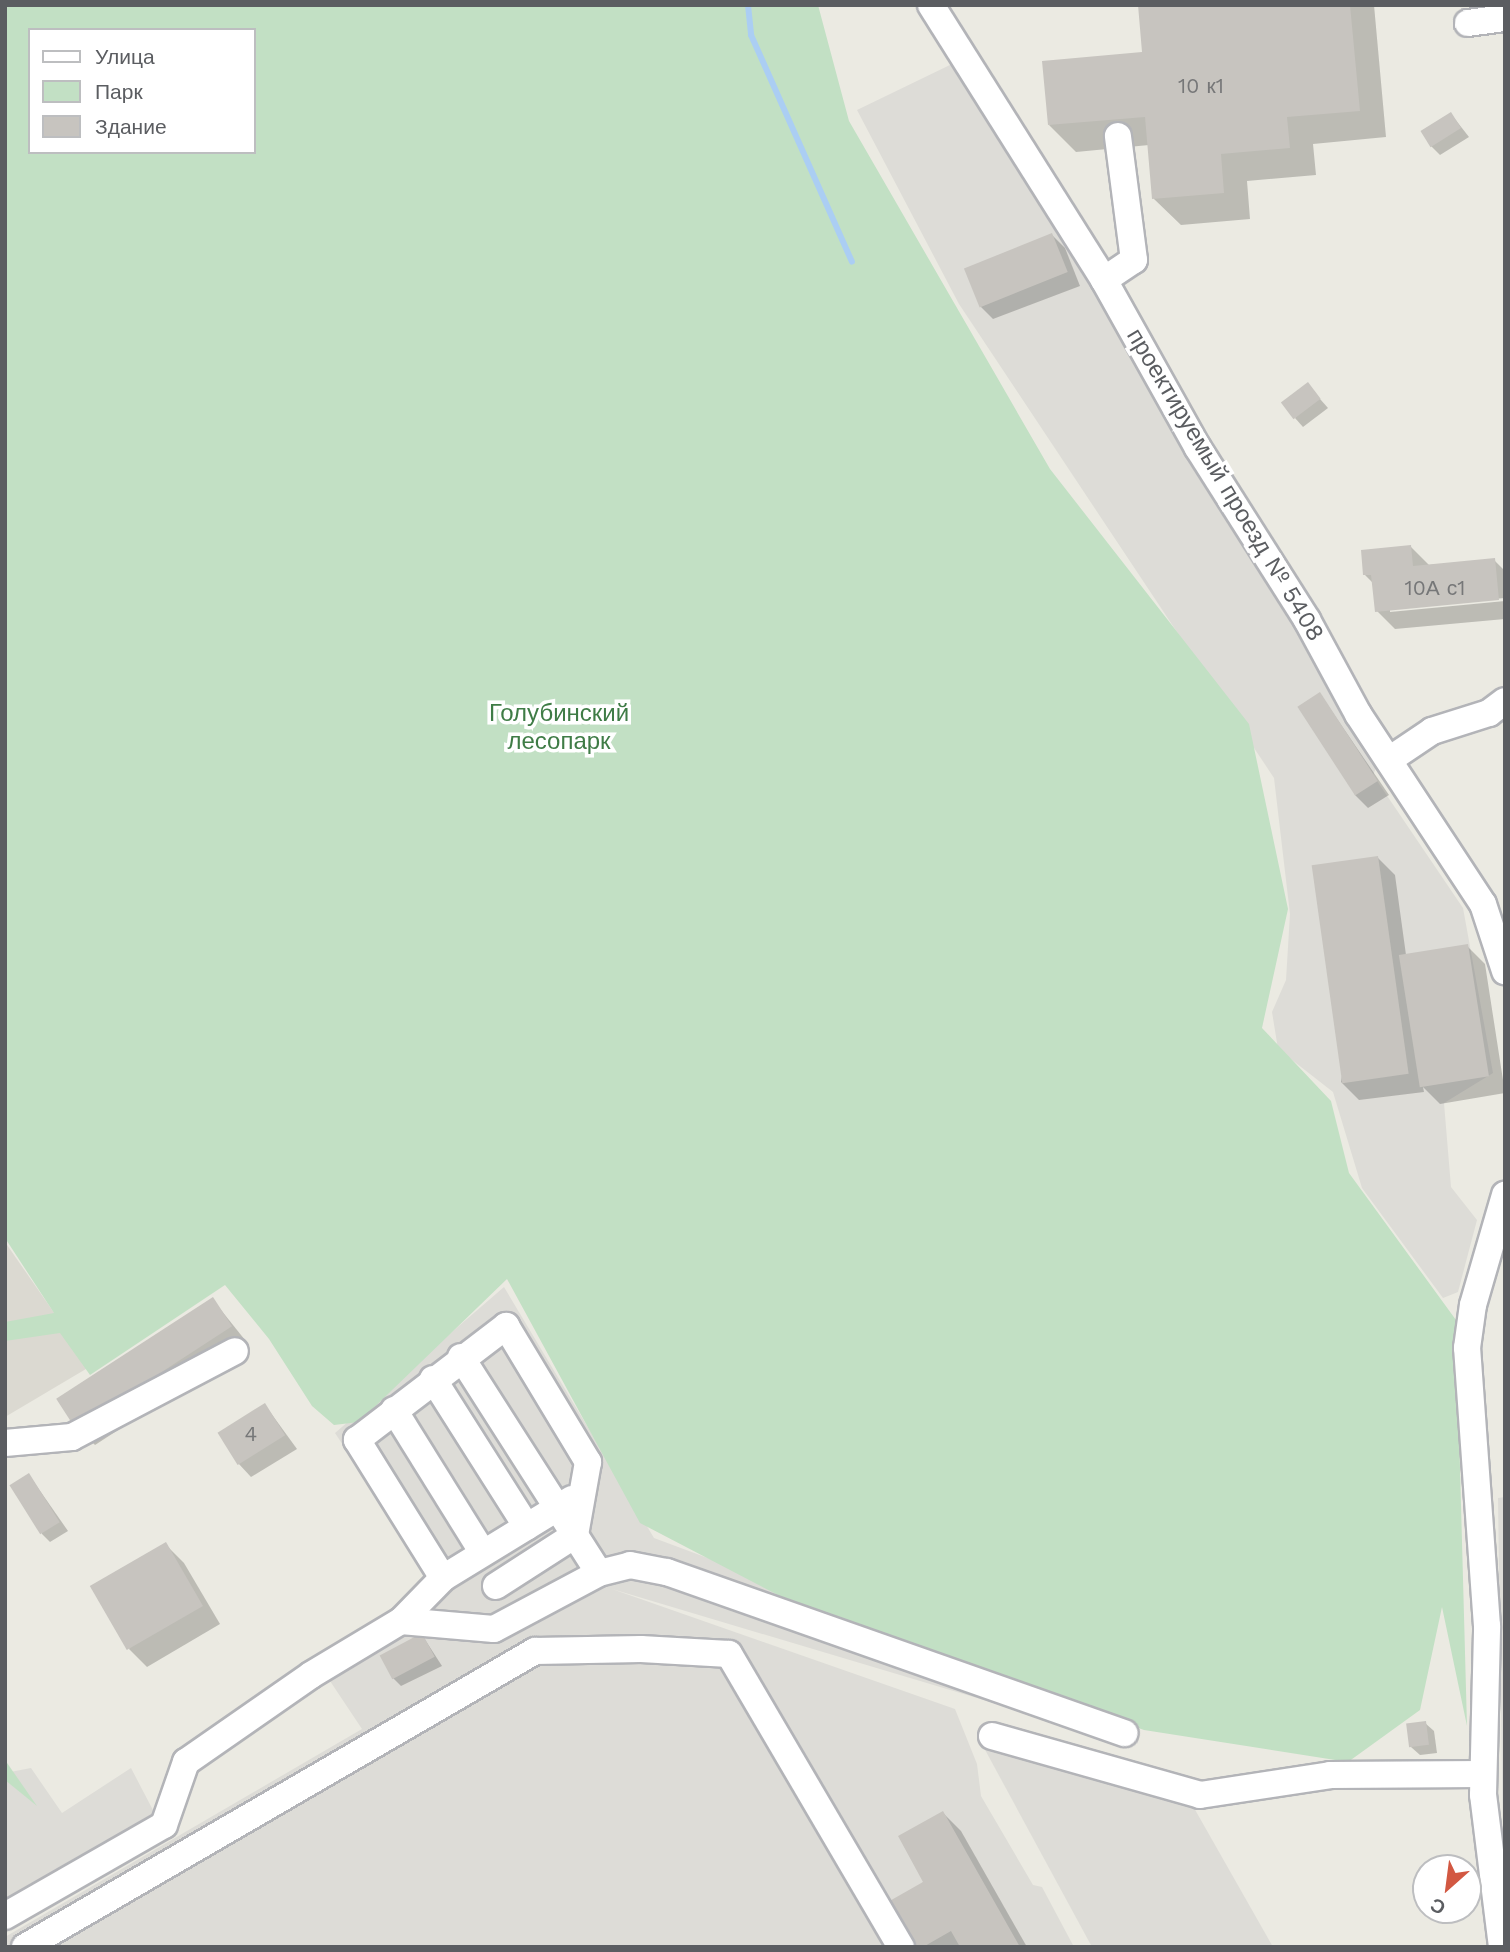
<!DOCTYPE html>
<meta charset="utf-8">
<style>
body{margin:0}
#map{position:relative;width:1510px;height:1952px;overflow:hidden;background:#ebeae2;font-family:"Work Sans",sans-serif}
div>[style]{position:absolute}
[style*='--x']{left:calc(var(--x)*1px);top:calc(var(--y)*1px);width:calc(var(--w)*1px);rotate:calc(var(--a)*1deg)}
.industrial>*{inset:0;background:#dddcd7}
.education>*{inset:0;background:#dbd9d1}
.green>*{inset:0;background:#c2e0c4}
.shadow>*{inset:0;background:#0003}
.stream>*{height:6px;margin:-3px;padding:0 3px;transform-origin:3px;border-radius:3px;background:#abcef3}
.building>*{inset:0;background:#c7c4bf;transform-origin:0 0}
.roads{filter:drop-shadow(2px 0 #b3b4b8) drop-shadow(-2px 0 #b3b4b8) drop-shadow(0 2px #b3b4b8) drop-shadow(0 -2px #b3b4b8)}
.minor>*{height:26px;margin:-13px;padding:0 13px;transform-origin:13px;border-radius:13px;background:#fff}
span{translate:-50% -50%;white-space:nowrap;text-align:center;line-height:1.15;-webkit-text-stroke:7px #fff;paint-order:stroke}
.number-label{font-size:21px;color:#767778}
.number-label span{-webkit-text-stroke-width:0}
.street-label{font-size:24px;color:#5b5d61}
.park-label{font-size:24px;color:#3f7c46}
.frame{position:absolute;inset:0;border:7px solid #5b5d61;pointer-events:none}
.legend{position:absolute;left:28px;top:28px;width:228px;height:126px;box-sizing:border-box;background:#fff;border:2px solid #bdbec0;margin:0;padding:9px 12px;list-style:none;font-size:21px;color:#5b5d61}
.legend li{display:flex;align-items:center;gap:14px;height:35px}
.legend b{width:35px;border:2px solid #bdbec0}
.north{position:absolute;left:1412px;top:1854px;width:70px;height:70px;box-sizing:border-box;background:#fff;border:2px solid #bdbec0;border-radius:50%;rotate:208deg;font-size:19px;font-weight:700;line-height:28px;text-align:center;color:#5b5d61}
.north::after{content:'';display:block;margin:auto;width:24px;height:32px;background:#d25842;clip-path:polygon(50% 0,100% 100%,50% 72%,0 100%)}
</style>
<div id="map">
<div class="industrial">
<i style="clip-path:polygon(952px 64px,1059px 224px,1377px 766px,1373px 775px,1463px 908px,1493px 1073px,1444px 1103px,1451px 1187px,1477px 1220px,1458px 1292px,1443px 1298px,1362px 1188px,1333px 1092px,1278px 1049px,1272px 1012px,1286px 980px,1290px 914px,1274px 778px,959px 304px,857px 110px)"></i>
<i style="clip-path:polygon(504px 1287px,654px 1538px,1132px 1716px,1121px 1741px,612px 1589px,955px 1709px,977px 1764px,981px 1796px,1033px 1885px,1042px 1887px,1074px 1947px,5px 1947px,5px 1937px,362px 1729px,326px 1675px,426px 1619px,429px 1575px,335px 1433px)"></i>
<i style="clip-path:polygon(1505px 1497px,1505px 1845px,1503px 1845px,1498px 1498px)"></i>
<i style="clip-path:polygon(995px 1728px,1177px 1778px,1273px 1947px,1092px 1947px,977px 1735px)"></i>
<i style="clip-path:polygon(31px 1768px,62px 1813px,131px 1768px,155px 1814px,5px 1903px,5px 1773px)"></i>
</div>
<div class="education">
<i style="clip-path:polygon(5px 1242px,91px 1366px,5px 1417px)"></i>
</div>
<div class="green">
<i style="clip-path:polygon(evenodd,5px 5px,818px 5px,849px 121px,1050px 469px,1249px 724px,1288px 909px,1262px 1028px,1331px 1101px,1349px 1173px,1456px 1320px,1467px 1726px,1442px 1607px,1420px 1710px,1348px 1762px,1144px 1730px,797px 1605px,640px 1523px,507px 1279px,359px 1422px,334px 1425px,312px 1406px,269px 1339px,225px 1285px,90px 1375px,60px 1333px,5px 1341px,5px 1322px,54px 1313px,5px 1238px,5px 5px,30px 30px,254px 30px,254px 152px,30px 152px,30px 30px)"></i>
<i style="clip-path:polygon(5px 1760px,37px 1806px,5px 1780px)"></i>
</div>
<div class="shadow">
<i style="clip-path:polygon(1154px 5px,1374px 5px,1386px 137px,1313px 144px,1316px 175px,1247px 181px,1250px 219px,1181px 225px,1154px 199px,1149px 145px,1076px 152px,1049px 125px,1144px 54px)"></i>
<i style="clip-path:polygon(1480px 5px,1505px 5px,1491px 16px)"></i>
<i style="clip-path:polygon(1451px 114px,1469px 137px,1440px 155px,1431px 146px)"></i>
<i style="clip-path:polygon(1052px 235px,1065px 248px,1080px 286px,993px 319px,980px 306px)"></i>
<i style="clip-path:polygon(1313px 391px,1328px 408px,1303px 427px,1295px 418px)"></i>
<i style="clip-path:polygon(1411px 547px,1429px 565px,1494px 560px,1505px 571px,1505px 598px,1390px 608px,1390px 612px,1505px 601px,1505px 619px,1395px 629px,1377px 611px,1374px 584px,1365px 575px)"></i>
<i style="clip-path:polygon(1320px 694px,1389px 795px,1368px 808px,1355px 795px)"></i>
<i style="clip-path:polygon(1377px 857px,1395px 875px,1406px 955px,1467px 946px,1485px 964px,1505px 1093px,1440px 1104px,1423px 1087px,1424px 1092px,1359px 1100px,1341px 1082px)"></i>
<i style="clip-path:polygon(213px 1300px,249px 1345px,95px 1445px,77px 1427px)"></i>
<i style="clip-path:polygon(265px 1405px,297px 1449px,251px 1477px,238px 1463px)"></i>
<i style="clip-path:polygon(29px 1475px,68px 1531px,50px 1542px,42px 1534px)"></i>
<i style="clip-path:polygon(166px 1545px,184px 1563px,220px 1624px,147px 1667px,129px 1649px)"></i>
<i style="clip-path:polygon(422px 1635px,442px 1666px,401px 1686px,393px 1678px)"></i>
<i style="clip-path:polygon(1425px 1723px,1434px 1731px,1437px 1753px,1420px 1755px,1411px 1747px)"></i>
<i style="clip-path:polygon(943px 1813px,961px 1831px,1027px 1947px,904px 1947px)"></i>
</div>
<div class="stream">
<i style="--x:748;--y:5;--w:30;--a:84"></i>
<i style="--x:751;--y:35;--w:248;--a:66"></i>
</div>
<div class="building">
<i style="clip-path:polygon(1138px 5px,1350px 5px,1360px 111px,1287px 117px,1290px 148px,1221px 154px,1224px 193px,1152px 199px,1145px 117px,1048px 125px,1042px 61px,1142px 52px)"></i>
<i style="left:1451px;top:112px;width:19px;height:36px;rotate:58deg"></i>
<i style="left:1052px;top:233px;width:42px;height:95px;rotate:68deg"></i>
<i style="left:1308px;top:382px;width:21px;height:34px;rotate:53deg"></i>
<i style="clip-path:polygon(1411px 545px,1413px 566px,1495px 558px,1499px 600px,1375px 612px,1371px 575px,1363px 575px,1361px 550px)"></i>
<i style="left:1320px;top:692px;width:106px;height:27px;rotate:57deg"></i>
<i style="left:1378px;top:856px;width:220px;height:67px;rotate:82deg"></i>
<i style="left:1468px;top:944px;width:134px;height:70px;rotate:81deg"></i>
<i style="left:213px;top:1297px;width:35px;height:187px;rotate:57deg"></i>
<i style="left:265px;top:1403px;width:38px;height:56px;rotate:58deg"></i>
<i style="left:29px;top:1473px;width:58px;height:23px;rotate:58deg"></i>
<i style="left:166px;top:1542px;width:74px;height:88px;rotate:60deg"></i>
<i style="left:422px;top:1633px;width:27px;height:48px;rotate:62deg"></i>
<i style="left:1426px;top:1721px;width:24px;height:20px;rotate:83deg"></i>
<i style="clip-path:polygon(943px 1811px,1020px 1947px,960px 1947px,951px 1931px,923px 1947px,902px 1947px,879px 1907px,923px 1882px,898px 1836px)"></i>
</div>
<div class="roads">
<div class="minor">
<i style="--x:931;--y:5;--w:325;--a:57.8"></i>
<i style="--x:1104;--y:280;--w:193;--a:60.8"></i>
<i style="--x:1198;--y:448;--w:204;--a:57.6"></i>
<i style="--x:1307;--y:620;--w:107;--a:61.5"></i>
<i style="--x:1358;--y:714;--w:227;--a:56.7"></i>
<i style="--x:1483;--y:904;--w:71;--a:71.8"></i>
<i style="--x:1468;--y:23;--w:37;--a:-8"></i>
<i style="--x:1104;--y:280;--w:36;--a:-34"></i>
<i style="--x:1134;--y:260;--w:125;--a:-97.4"></i>
<i style="--x:1389;--y:760;--w:52;--a:-34"></i>
<i style="--x:1432;--y:731;--w:60;--a:-17.5"></i>
<i style="--x:1489;--y:713;--w:20;--a:-37"></i>
<i style="--x:461;--y:1357;--w:256;--a:57.4"></i>
<i style="--x:433;--y:1379;--w:175;--a:57.6"></i>
<i style="--x:394;--y:1410;--w:168;--a:58.1"></i>
<i style="--x:5;--y:1443;--w:67;--a:-5.1"></i>
<i style="--x:72;--y:1437;--w:184;--a:-27.8"></i>
<i style="--x:443;--y:1578;--w:163;--a:-121.9"></i>
<i style="--x:357;--y:1440;--w:188;--a:-37.4"></i>
<i style="--x:506;--y:1326;--w:159;--a:58.9"></i>
<i style="--x:588;--y:1462;--w:74;--a:100.1"></i>
<i style="--x:575;--y:1535;--w:94;--a:147.2"></i>
<i style="--x:401;--y:1621;--w:60;--a:-45.7"></i>
<i style="--x:443;--y:1578;--w:151;--a:-31.5"></i>
<i style="--x:992;--y:1736;--w:216;--a:15.8"></i>
<i style="--x:1200;--y:1795;--w:132;--a:-8.7"></i>
<i style="--x:1330;--y:1775;--w:152;--a:-0.4"></i>
<i style="--x:5;--y:1916;--w:183;--a:-29.8"></i>
<i style="--x:164;--y:1825;--w:67;--a:-70.8"></i>
<i style="--x:186;--y:1762;--w:152;--a:-34.8"></i>
<i style="--x:311;--y:1675;--w:105;--a:-31"></i>
<i style="--x:401;--y:1621;--w:93;--a:4.9"></i>
<i style="--x:494;--y:1629;--w:119;--a:-28.1"></i>
<i style="--x:599;--y:1573;--w:32;--a:-14"></i>
<i style="--x:630;--y:1565;--w:38;--a:11"></i>
<i style="--x:667;--y:1572;--w:485;--a:19.4"></i>
<i style="--x:25;--y:1947;--w:590;--a:-30.13"></i>
<i style="--x:535;--y:1651;--w:106;--a:-1.1"></i>
<i style="--x:641;--y:1649;--w:88;--a:3.3"></i>
<i style="--x:729;--y:1654;--w:340;--a:59.6"></i>
<i style="--x:1502;--y:1947;--w:153;--a:-97.1"></i>
<i style="--x:1483;--y:1795;--w:169;--a:-88.6"></i>
<i style="--x:1487;--y:1626;--w:279;--a:-94.1"></i>
<i style="--x:1467;--y:1348;--w:43;--a:-82.1"></i>
<i style="--x:1473;--y:1305;--w:115;--a:-73.8"></i>
</div>
</div>
<div class="number-label">
<span style="left:1201px;top:86px">10 к1</span>
<span style="left:1435px;top:588px">10А с1</span>
<span style="left:251px;top:1434px">4</span>
</div>
<div class="street-label">
<span style="left:1225px;top:485px;rotate:59deg">проектируемый проезд № 5408</span>
</div>
<div class="park-label">
<span style="left:559px;top:728px">Голубинский<br>лесопарк</span>
</div>
<div class="frame"></div>
<ul class="legend">
<li><b style="height:9px;background:#fff"></b>Улица</li>
<li><b style="height:19px;background:#c2e0c4"></b>Парк</li>
<li><b style="height:19px;background:#c7c4bf"></b>Здание</li>
</ul>
<div class="north">С</div>
</div>
